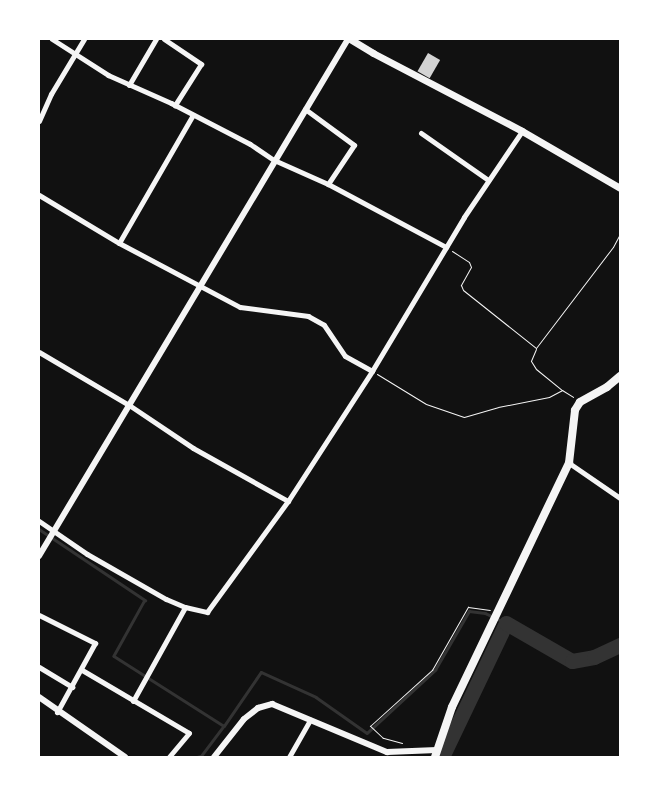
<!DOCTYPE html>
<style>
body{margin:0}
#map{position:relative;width:659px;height:796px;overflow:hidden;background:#111;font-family:"Source Sans 3",sans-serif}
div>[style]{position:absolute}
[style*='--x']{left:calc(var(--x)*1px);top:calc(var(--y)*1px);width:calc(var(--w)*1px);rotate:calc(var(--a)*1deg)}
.stream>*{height:2.5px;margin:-1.25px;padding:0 1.25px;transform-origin:1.25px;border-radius:1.25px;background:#333}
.river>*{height:15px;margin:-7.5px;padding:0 7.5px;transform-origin:7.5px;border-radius:7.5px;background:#333}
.building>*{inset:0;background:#d3d3d3;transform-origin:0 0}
.path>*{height:1px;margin:-0.5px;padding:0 0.5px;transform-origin:0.5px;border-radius:0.5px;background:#f5f5f5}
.minor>*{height:5px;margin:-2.5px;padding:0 2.5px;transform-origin:2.5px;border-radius:2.5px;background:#f5f5f5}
.tertiary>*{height:6px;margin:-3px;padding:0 3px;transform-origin:3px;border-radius:3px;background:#f5f5f5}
.secondary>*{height:7px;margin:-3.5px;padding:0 3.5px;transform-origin:3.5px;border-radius:3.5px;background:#f5f5f5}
.primary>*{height:8px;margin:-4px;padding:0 4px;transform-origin:4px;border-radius:4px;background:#f5f5f5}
span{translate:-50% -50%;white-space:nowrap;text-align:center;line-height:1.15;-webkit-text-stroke:5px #fff;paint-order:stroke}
.frame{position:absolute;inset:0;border:40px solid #fff;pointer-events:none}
</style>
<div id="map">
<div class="stream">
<i style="--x:39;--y:529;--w:128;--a:33.8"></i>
<i style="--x:145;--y:600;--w:64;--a:119"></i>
<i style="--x:114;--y:656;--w:130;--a:32.5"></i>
<i style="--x:197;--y:757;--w:4;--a:-14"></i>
<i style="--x:201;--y:756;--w:38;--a:-53"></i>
<i style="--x:224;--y:726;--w:65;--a:-55.6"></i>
<i style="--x:261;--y:672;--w:60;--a:24.4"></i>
<i style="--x:316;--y:697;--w:62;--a:35.2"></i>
<i style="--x:367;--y:733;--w:93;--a:-42.8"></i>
<i style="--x:435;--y:670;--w:68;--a:-60"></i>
<i style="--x:469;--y:611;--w:16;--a:7"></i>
<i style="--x:485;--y:613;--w:23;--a:25"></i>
</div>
<div class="river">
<i style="--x:442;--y:757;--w:148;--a:-64.5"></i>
<i style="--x:506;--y:623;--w:76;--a:29.9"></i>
<i style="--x:572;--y:661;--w:22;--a:-10"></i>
<i style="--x:594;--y:657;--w:29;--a:-25"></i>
</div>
<div class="building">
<i style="left:428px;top:53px;width:14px;height:21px;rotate:30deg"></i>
</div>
<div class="path">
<i style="--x:452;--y:251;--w:20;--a:33"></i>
<i style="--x:469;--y:262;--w:5;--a:68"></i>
<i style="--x:471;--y:267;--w:21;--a:119"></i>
<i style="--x:461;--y:285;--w:5;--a:68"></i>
<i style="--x:463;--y:290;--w:93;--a:38.5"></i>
<i style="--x:536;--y:348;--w:127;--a:-52.7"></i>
<i style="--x:613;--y:247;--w:15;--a:-62"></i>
<i style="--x:536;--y:349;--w:13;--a:113"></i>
<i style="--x:531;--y:361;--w:9;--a:58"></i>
<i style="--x:536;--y:369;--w:33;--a:39"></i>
<i style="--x:377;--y:374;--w:57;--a:31.5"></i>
<i style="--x:426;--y:404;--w:40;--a:18.9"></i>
<i style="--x:464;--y:417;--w:35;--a:-16"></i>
<i style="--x:498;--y:407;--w:52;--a:-11.1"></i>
<i style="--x:549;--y:397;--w:15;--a:-28"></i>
<i style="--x:562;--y:390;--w:13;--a:32"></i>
<i style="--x:402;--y:743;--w:20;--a:-165"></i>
<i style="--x:383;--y:738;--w:18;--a:-137"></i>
<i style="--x:370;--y:726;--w:84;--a:-42.1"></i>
<i style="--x:432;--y:670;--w:73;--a:-60.3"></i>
<i style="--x:468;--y:607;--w:22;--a:8"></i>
</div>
<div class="minor">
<i style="--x:52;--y:39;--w:67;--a:32.7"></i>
<i style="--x:108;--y:75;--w:69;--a:24"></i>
<i style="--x:171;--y:103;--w:89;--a:27.4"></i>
<i style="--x:250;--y:144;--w:29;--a:34"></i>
<i style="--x:274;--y:160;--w:59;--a:24"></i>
<i style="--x:328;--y:184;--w:134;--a:28.1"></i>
<i style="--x:164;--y:39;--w:45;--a:34"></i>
<i style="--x:201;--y:64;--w:49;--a:122.4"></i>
<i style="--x:129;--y:85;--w:53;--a:-59.6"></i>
<i style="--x:305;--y:109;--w:61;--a:36.3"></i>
<i style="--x:354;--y:145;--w:47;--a:123.7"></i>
<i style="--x:39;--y:121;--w:30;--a:-66"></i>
<i style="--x:51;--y:94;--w:64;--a:-59"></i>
<i style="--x:421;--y:133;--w:82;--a:35"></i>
<i style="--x:39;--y:195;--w:93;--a:31"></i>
<i style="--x:119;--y:243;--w:137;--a:27.9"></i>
<i style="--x:240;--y:307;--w:69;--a:7.5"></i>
<i style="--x:308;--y:316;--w:18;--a:29"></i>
<i style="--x:324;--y:325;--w:37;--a:56"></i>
<i style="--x:345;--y:356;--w:31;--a:29"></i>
<i style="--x:119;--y:243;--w:148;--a:-60"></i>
<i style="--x:39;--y:352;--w:104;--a:30.5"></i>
<i style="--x:129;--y:405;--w:77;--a:33.9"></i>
<i style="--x:193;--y:448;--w:109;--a:29.2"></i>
<i style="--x:569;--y:463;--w:62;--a:34.5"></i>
<i style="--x:39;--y:521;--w:58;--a:34.5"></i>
<i style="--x:87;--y:554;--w:91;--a:29.7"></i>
<i style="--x:166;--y:599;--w:21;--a:23"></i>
<i style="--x:185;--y:607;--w:23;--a:13"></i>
<i style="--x:207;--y:612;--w:137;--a:-53.9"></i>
<i style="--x:288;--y:501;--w:155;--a:-57.1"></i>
<i style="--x:372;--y:371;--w:179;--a:-59.1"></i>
<i style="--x:464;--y:217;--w:104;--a:-56"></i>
<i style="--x:39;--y:615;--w:63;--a:26.6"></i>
<i style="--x:95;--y:643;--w:79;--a:118.8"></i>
<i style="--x:39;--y:667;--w:39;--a:31"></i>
<i style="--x:82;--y:670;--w:124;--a:30.5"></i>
<i style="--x:189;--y:733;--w:31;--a:130"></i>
<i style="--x:133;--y:701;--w:107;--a:-61"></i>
<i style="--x:289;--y:757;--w:43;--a:-60.4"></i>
</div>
<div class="tertiary">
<i style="--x:39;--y:556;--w:602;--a:-59.13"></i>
<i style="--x:39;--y:697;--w:105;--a:34.9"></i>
<i style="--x:214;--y:757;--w:48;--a:-51.7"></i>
<i style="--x:244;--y:719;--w:18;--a:-38"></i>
<i style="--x:258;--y:708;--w:15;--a:-16"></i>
<i style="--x:272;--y:704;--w:125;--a:22.7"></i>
<i style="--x:387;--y:752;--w:50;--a:-2.3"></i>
</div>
<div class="secondary">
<i style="--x:350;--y:39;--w:27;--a:31"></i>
<i style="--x:373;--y:53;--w:168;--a:27.6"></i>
<i style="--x:522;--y:131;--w:113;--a:30.2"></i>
</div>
<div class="primary">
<i style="--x:435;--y:757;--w:53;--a:-71.2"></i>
<i style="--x:452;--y:707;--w:271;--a:-64.4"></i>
<i style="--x:569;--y:463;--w:53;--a:-83.5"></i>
<i style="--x:575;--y:410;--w:9;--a:-58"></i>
<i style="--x:580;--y:402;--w:31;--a:-29"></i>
<i style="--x:607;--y:387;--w:17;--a:-40"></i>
</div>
<div class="frame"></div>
</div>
